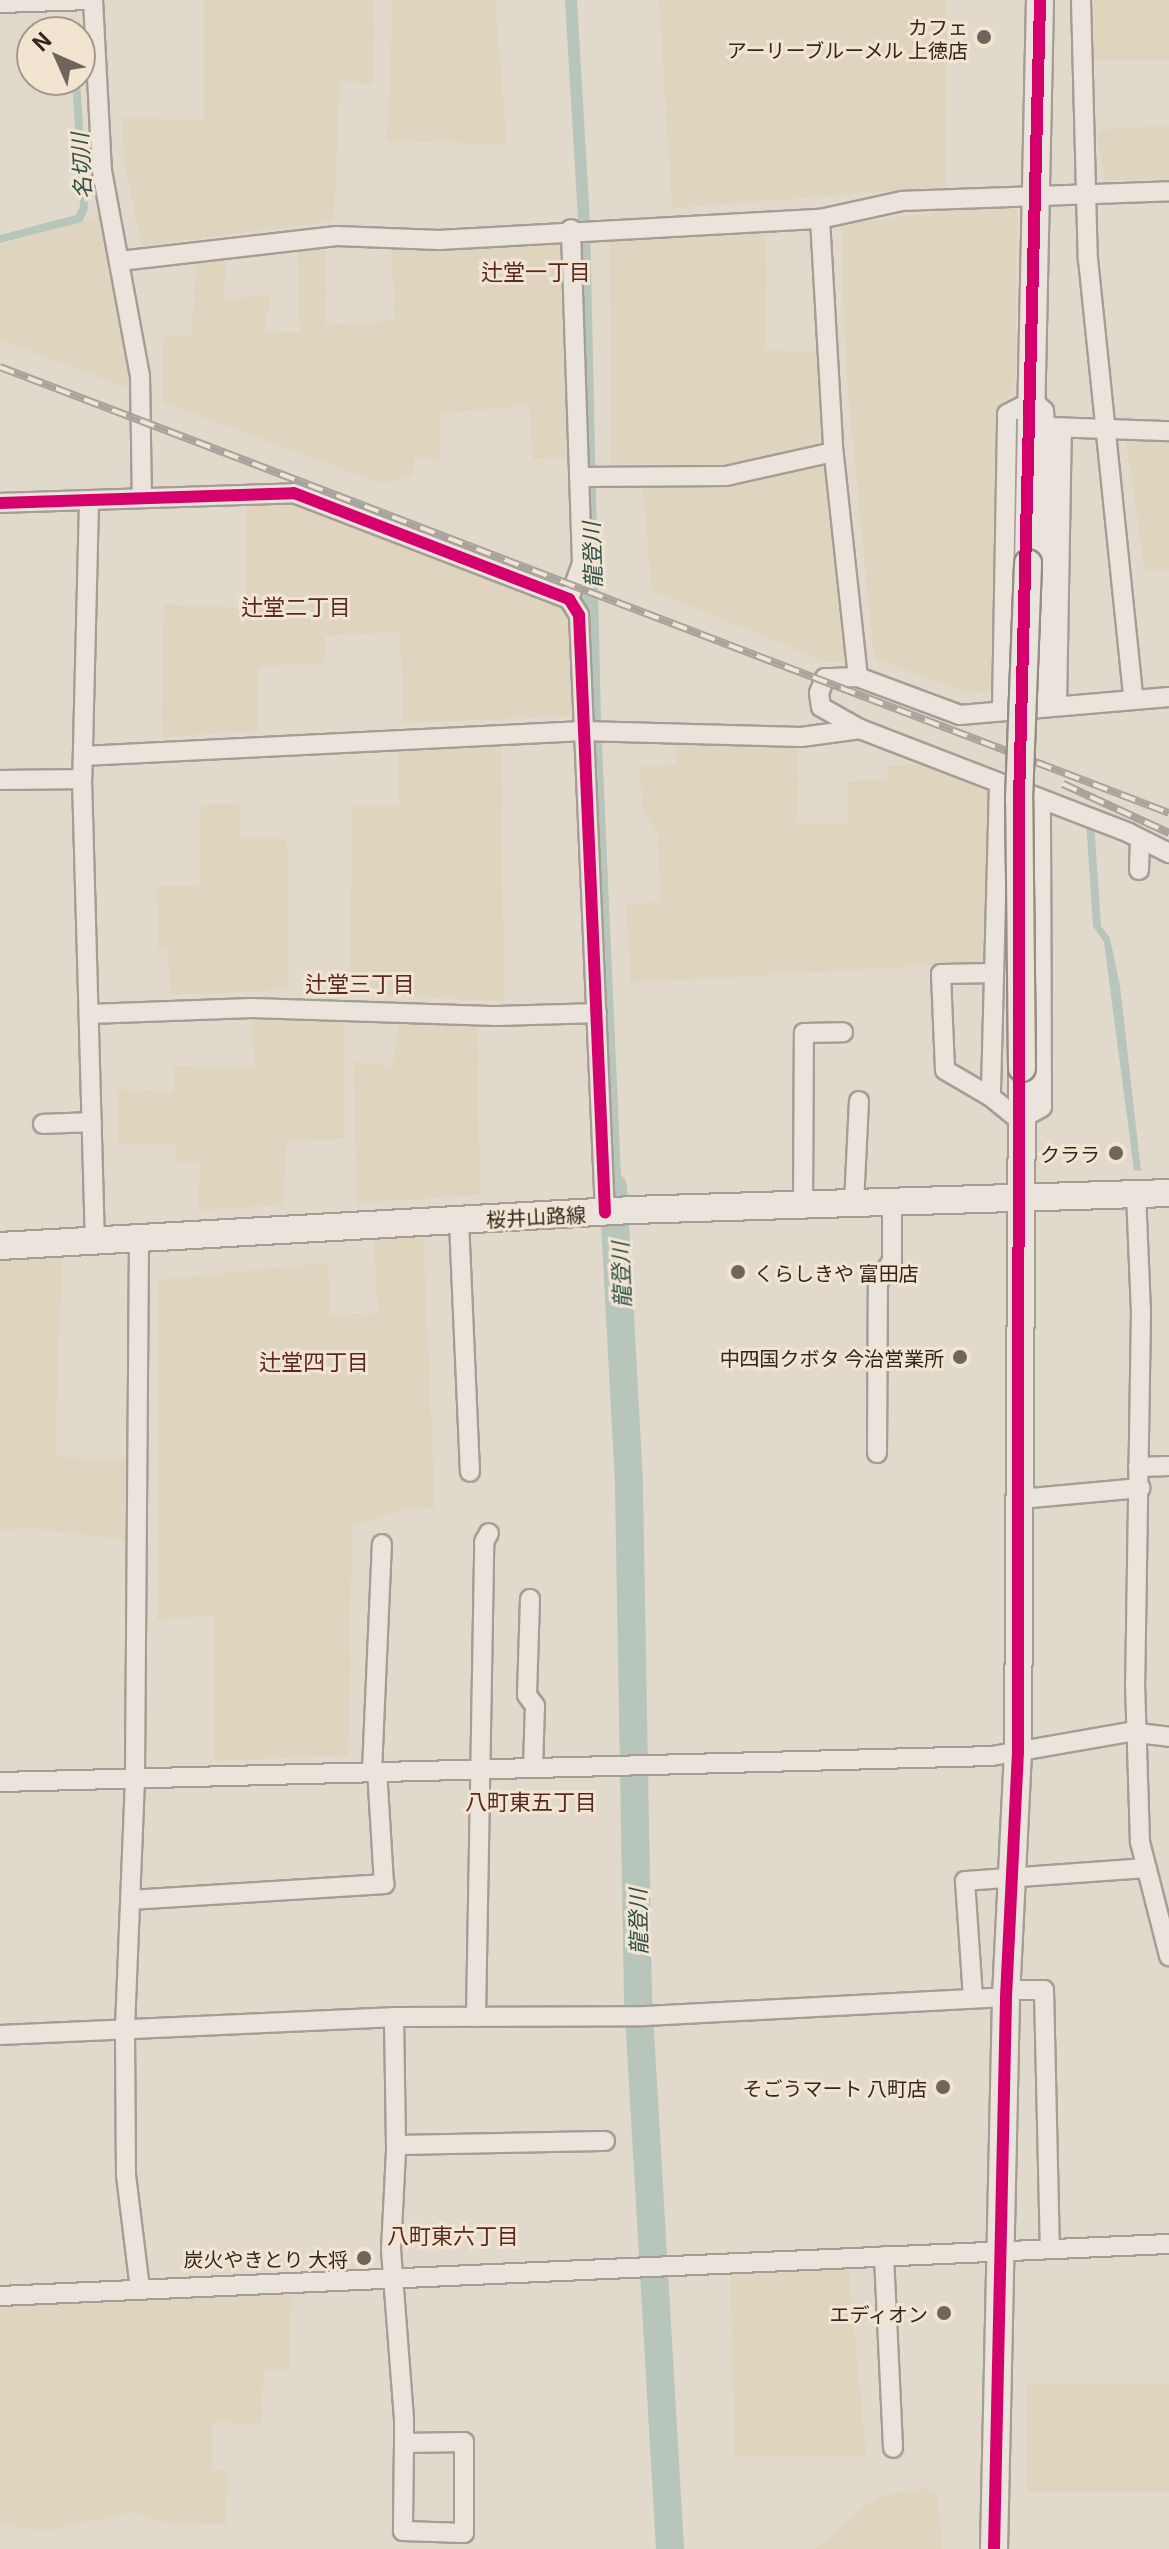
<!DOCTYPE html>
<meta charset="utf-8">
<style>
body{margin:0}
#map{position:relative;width:1169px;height:2549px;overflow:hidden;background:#e1d9cc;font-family:Georgia,"Noto Sans JP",serif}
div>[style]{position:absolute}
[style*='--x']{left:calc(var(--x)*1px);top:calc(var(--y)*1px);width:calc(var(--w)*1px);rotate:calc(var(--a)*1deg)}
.farmland>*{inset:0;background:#dfd5be;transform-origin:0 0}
.water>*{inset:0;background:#b7c5ba}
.river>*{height:28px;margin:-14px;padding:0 14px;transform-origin:14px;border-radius:14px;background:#b7c5ba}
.roads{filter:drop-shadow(2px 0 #a69e95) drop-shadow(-2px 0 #a69e95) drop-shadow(0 2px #a69e95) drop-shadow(0 -2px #a69e95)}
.street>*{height:18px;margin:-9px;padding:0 9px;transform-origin:9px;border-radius:9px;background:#eae4dd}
.secondary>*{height:26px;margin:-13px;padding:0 13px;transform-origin:13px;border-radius:13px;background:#eae4dd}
.rail>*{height:8px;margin-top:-4px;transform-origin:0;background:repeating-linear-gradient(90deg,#f1e5d2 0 15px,#a9a39d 0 30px);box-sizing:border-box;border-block:2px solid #a9a39d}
.bridges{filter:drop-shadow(2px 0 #958e85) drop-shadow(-2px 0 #958e85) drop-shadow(0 2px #958e85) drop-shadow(0 -2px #958e85)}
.secondary-bridge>*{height:26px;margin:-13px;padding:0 13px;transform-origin:13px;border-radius:13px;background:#eae4dd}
.cycleway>*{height:12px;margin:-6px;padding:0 6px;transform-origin:6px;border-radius:6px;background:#d6006c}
.dots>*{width:22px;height:22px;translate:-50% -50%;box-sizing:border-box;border:4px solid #f1e5d2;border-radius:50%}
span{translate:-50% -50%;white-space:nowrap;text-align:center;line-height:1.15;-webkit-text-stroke:6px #f1e5d2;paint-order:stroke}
.poi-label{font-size:20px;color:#33261f}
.right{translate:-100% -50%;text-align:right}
.left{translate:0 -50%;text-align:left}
.street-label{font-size:20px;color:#33261f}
.water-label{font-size:22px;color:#2f514b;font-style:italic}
.neighbourhood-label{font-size:22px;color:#5b2822}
.north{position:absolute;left:16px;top:16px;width:80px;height:80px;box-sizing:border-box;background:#f1e5d2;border:2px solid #a5998a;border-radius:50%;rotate:315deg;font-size:22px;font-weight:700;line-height:32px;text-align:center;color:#33261f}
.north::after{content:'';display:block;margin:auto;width:28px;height:36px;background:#70655c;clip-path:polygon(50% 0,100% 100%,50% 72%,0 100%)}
</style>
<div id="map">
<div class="farmland">
<i style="clip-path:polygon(204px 0,374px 0,373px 85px,340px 80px,334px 221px,142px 246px,124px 160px,123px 117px,204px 121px)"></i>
<i style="clip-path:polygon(393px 0,495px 0,507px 144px,387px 141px)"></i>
<i style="clip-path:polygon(659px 0,947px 0,946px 187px,672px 208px)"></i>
<i style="left:1094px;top:0;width:75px;height:60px"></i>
<i style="clip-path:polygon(1169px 125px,1169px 179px,1104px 181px,1097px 130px)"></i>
<i style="clip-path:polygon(1017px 203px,1015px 387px,999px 407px,999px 689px,970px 694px,874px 658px,846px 371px,841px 224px)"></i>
<i style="clip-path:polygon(101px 215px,134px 367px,131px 389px,0 340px,0 245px)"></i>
<i style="clip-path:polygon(766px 228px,765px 350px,820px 353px,827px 446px,725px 466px,610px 463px,609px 235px)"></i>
<i style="clip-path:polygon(565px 235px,571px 456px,533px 460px,530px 405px,440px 414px,439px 460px,415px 457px,414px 475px,383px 484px,163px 402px,163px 338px,191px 335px,197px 262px,226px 256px,224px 299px,271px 295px,264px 331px,300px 332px,298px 246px,325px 237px,326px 325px,395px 320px,391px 245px,449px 249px)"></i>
<i style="clip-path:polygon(1169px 439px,1169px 569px,1145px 571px,1126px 441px)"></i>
<i style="clip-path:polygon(828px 459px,849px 662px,827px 662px,651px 590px,643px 482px)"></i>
<i style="clip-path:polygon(294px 499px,564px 602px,574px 619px,575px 716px,403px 723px,400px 632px,325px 636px,325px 663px,259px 666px,258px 731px,162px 737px,164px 604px,246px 608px,247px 500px)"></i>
<i style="clip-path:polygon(678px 737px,799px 744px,796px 824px,849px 823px,847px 781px,888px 779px,887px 765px,935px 764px,994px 787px,988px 962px,631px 983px,626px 905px,661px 902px,658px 835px,643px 811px,639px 767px,676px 764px)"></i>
<i style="clip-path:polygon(501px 740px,504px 1001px,350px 994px,352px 807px,399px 806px,399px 745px)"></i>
<i style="clip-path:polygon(240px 803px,241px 838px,287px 839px,288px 990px,170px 995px,168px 951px,159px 950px,156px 886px,199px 886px,201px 805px)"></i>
<i style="clip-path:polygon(251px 1015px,344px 1017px,344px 1139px,286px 1142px,283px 1205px,198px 1210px,200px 1161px,177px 1162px,176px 1143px,117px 1145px,117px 1089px,173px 1091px,173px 1066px,254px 1067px)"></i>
<i style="clip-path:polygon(398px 1023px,477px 1023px,480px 1195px,357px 1203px,354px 1062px,392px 1066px)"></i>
<i style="clip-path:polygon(423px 1232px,435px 1508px,404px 1510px,352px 1526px,348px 1755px,215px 1761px,214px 1615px,157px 1620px,157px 1280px,328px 1263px,331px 1315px,378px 1313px,373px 1234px)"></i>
<i style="clip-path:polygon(62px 1253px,55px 1457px,131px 1458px,131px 1541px,26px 1527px,0 1531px,0 1256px)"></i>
<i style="clip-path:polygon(848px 2263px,866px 2456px,734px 2455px,731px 2268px)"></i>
<i style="clip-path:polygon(292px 2287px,289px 2370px,264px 2371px,261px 2424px,212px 2422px,212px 2470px,228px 2470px,226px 2524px,171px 2525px,132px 2512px,46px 2531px,0 2524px,0 2302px)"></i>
<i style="left:1169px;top:2383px;width:109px;height:142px;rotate:90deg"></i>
<i style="clip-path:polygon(925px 2488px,937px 2491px,942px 2549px,814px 2549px,878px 2496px)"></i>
</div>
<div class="water">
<i style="clip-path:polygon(565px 0,577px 0,590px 223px,601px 723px,622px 1198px,608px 1200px,581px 601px,588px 582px,580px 252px)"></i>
<i style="clip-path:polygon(72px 80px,80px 80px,88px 209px,82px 222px,0 243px,0 235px,76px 215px,80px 206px)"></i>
<i style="clip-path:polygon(1086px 821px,1094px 822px,1101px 926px,1110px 938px,1120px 986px,1141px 1171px,1134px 1170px,1104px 942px,1093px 926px)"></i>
</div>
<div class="river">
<i style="--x:613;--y:1187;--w:300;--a:86.9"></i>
<i style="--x:629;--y:1487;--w:510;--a:88.99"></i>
<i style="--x:638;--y:1997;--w:553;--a:86.68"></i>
</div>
<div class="roads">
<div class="street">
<i style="--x:93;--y:0;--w:171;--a:87"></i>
<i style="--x:102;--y:171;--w:208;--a:79.5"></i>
<i style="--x:140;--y:376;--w:122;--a:89.1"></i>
<i style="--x:1081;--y:0;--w:259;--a:88.5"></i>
<i style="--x:1088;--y:259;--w:441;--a:84.1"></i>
<i style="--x:0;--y:3;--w:89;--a:-1.9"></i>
<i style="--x:820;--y:219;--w:228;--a:86.7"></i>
<i style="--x:833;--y:447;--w:231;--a:83.8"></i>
<i style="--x:120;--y:261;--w:218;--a:-6.6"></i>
<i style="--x:337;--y:236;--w:102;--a:2.2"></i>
<i style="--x:439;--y:240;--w:382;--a:-3.2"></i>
<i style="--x:820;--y:219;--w:84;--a:-12.4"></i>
<i style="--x:902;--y:201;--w:267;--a:-2.1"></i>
<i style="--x:1052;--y:427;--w:117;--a:2"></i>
<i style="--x:579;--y:477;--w:147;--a:-0.4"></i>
<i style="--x:726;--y:476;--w:110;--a:-12.6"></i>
<i style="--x:89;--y:502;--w:277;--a:91.4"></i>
<i style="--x:82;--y:779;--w:462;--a:88.4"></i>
<i style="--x:0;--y:503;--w:294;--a:-1.9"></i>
<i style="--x:294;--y:493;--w:295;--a:21.1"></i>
<i style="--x:569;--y:599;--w:19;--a:58"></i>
<i style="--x:579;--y:615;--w:598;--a:87.51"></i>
<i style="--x:569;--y:599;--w:38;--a:-70"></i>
<i style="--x:582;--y:563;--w:334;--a:-91.9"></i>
<i style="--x:1169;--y:697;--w:210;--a:175.1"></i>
<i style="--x:960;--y:715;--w:109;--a:-159.6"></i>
<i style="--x:858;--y:677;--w:33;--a:178"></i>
<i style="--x:825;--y:678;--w:16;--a:112"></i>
<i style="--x:819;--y:693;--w:14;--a:82"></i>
<i style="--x:821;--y:707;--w:45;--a:29.4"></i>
<i style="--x:860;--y:729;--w:288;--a:21.1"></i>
<i style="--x:1129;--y:833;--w:45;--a:26.6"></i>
<i style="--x:1057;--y:705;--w:277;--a:-89"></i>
<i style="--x:1002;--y:710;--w:296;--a:-89"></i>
<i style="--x:1007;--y:414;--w:29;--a:-27"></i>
<i style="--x:1033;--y:401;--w:15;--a:42"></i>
<i style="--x:1044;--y:411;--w:16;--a:86"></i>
<i style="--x:1045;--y:427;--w:279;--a:90.8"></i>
<i style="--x:83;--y:756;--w:501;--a:-2.86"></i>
<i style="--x:583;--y:731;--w:218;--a:1.6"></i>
<i style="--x:801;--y:737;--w:60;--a:-7.7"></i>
<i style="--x:0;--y:780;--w:82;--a:-0.7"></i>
<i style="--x:999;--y:785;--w:312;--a:91.5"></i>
<i style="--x:991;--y:1097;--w:36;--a:39"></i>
<i style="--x:1019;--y:1120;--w:26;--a:-29"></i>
<i style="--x:1042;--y:1107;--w:307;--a:-90.2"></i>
<i style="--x:1139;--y:870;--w:31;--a:-88"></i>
<i style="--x:89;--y:1014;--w:163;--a:-2.1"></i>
<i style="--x:252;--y:1008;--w:245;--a:1.9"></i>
<i style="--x:497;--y:1016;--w:100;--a:-1.7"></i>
<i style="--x:991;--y:1097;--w:53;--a:-149.6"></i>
<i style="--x:945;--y:1070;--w:96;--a:-92.4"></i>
<i style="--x:941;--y:974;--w:53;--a:-1.1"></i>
<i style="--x:43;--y:1124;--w:49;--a:-2.3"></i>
<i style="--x:1136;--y:1193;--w:118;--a:87.6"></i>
<i style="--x:1141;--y:1311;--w:372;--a:90.9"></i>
<i style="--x:1135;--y:1683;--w:159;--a:88.2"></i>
<i style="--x:1140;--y:1842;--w:118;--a:75.7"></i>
<i style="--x:854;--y:1203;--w:102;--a:-87.2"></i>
<i style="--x:803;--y:1207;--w:174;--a:-89.7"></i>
<i style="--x:804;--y:1033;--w:39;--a:-1"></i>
<i style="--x:459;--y:1221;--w:251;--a:87.5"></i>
<i style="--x:139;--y:1240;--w:539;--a:90.43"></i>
<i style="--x:135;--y:1779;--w:254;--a:92.3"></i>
<i style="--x:125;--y:2033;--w:142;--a:89.6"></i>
<i style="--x:126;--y:2175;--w:115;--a:83"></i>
<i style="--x:877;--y:1453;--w:170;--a:-89.7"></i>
<i style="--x:878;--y:1283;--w:26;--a:-58"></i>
<i style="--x:892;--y:1261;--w:60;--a:-90"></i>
<i style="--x:1138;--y:1467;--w:31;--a:-2"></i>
<i style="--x:1020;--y:1499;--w:121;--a:-5.2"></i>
<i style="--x:530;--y:1599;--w:96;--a:91.8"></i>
<i style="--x:527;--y:1695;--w:14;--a:54"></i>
<i style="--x:535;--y:1706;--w:60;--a:91.9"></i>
<i style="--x:372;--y:1771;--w:227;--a:-87.5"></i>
<i style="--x:0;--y:1782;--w:992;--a:-1.5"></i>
<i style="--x:992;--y:1756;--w:140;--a:-9.9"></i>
<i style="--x:1130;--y:1732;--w:39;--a:7"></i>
<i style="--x:131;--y:1900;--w:254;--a:-3.6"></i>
<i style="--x:384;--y:1884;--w:113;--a:-93.5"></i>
<i style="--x:1006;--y:1990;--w:38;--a:0"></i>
<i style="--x:1044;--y:1990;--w:259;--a:88.7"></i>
<i style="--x:973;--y:1998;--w:117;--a:-93.9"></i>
<i style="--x:965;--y:1881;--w:180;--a:-4.1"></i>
<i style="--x:394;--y:2017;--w:134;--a:89.1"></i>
<i style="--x:396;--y:2151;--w:99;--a:92.9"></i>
<i style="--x:391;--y:2250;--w:170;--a:85.6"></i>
<i style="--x:404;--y:2420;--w:23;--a:90"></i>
<i style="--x:404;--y:2443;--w:88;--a:90.7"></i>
<i style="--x:403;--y:2531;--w:61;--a:1.9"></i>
<i style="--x:464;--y:2533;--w:91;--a:-90"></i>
<i style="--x:464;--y:2442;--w:60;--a:179"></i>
<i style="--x:476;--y:2017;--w:475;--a:-89"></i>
<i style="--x:484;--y:1542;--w:10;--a:-61"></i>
<i style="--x:0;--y:2035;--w:397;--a:-2.6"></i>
<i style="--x:397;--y:2017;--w:248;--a:-0.2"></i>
<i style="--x:645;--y:2016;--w:361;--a:-3"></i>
<i style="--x:396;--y:2145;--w:209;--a:-1.1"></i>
<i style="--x:884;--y:2256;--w:192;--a:87.3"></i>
<i style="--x:0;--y:2296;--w:1170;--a:-2.55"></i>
</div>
<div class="secondary">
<i style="--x:1028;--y:563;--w:563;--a:-88.78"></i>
<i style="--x:0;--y:1246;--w:633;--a:-3.26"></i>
<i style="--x:632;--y:1210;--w:537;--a:-1.81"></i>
<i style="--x:994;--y:2549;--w:552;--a:-88.75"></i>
<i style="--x:1006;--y:1997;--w:246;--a:-87.2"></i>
<i style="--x:1018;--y:1751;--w:683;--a:-89.66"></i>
</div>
</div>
<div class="rail">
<i style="--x:0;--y:367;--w:1251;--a:20.88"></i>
<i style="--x:1063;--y:784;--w:117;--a:24.8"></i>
</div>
<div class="bridges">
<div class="secondary-bridge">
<i style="--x:1022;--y:1068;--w:269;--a:-90.6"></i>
<i style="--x:1019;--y:799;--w:236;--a:-87.8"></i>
</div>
</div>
<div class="cycleway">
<i style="--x:0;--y:503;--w:294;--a:-1.9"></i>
<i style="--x:294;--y:493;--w:295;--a:21.1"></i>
<i style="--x:569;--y:599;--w:19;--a:58"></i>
<i style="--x:579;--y:615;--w:598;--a:87.51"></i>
<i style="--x:994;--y:2549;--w:552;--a:-88.75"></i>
<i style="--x:1006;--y:1997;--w:246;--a:-87.2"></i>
<i style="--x:1018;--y:1751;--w:952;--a:-89.94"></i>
<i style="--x:1019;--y:799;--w:799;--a:-88.49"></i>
</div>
<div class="dots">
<i style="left:984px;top:37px;background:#70655c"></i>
<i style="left:1116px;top:1153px;background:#70655c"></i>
<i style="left:738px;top:1272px;background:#70655c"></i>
<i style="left:960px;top:1357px;background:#70655c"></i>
<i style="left:943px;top:2087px;background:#70655c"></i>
<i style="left:364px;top:2258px;background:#70655c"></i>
<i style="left:944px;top:2313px;background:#70655c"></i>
</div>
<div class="poi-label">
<span class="right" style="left:968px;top:38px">カフェ<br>アーリーブルーメル 上徳店</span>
<span class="right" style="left:1100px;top:1153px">クララ</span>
<span class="left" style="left:754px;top:1272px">くらしきや 富田店</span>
<span class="right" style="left:944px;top:1357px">中四国クボタ 今治営業所</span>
<span class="right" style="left:927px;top:2087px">そごうマート 八町店</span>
<span class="right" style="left:348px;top:2258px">炭火やきとり 大将</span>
<span class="right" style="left:928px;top:2313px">エディオン</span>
</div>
<div class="street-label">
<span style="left:536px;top:1216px;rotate:-3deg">桜井山路線</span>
</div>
<div class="water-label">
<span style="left:80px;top:166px;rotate:-93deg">名切川</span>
<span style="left:591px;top:555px;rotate:-92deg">龍登川</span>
<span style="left:620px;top:1275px;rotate:-92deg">龍登川</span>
<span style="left:637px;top:1922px;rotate:-91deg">龍登川</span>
</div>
<div class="neighbourhood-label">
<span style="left:536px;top:271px">辻堂一丁目</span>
<span style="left:296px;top:606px">辻堂二丁目</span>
<span style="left:360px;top:983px">辻堂三丁目</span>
<span style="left:314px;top:1361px">辻堂四丁目</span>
<span style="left:531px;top:1801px">八町東五丁目</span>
<span style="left:453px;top:2235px">八町東六丁目</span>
</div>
<div class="north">N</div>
</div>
